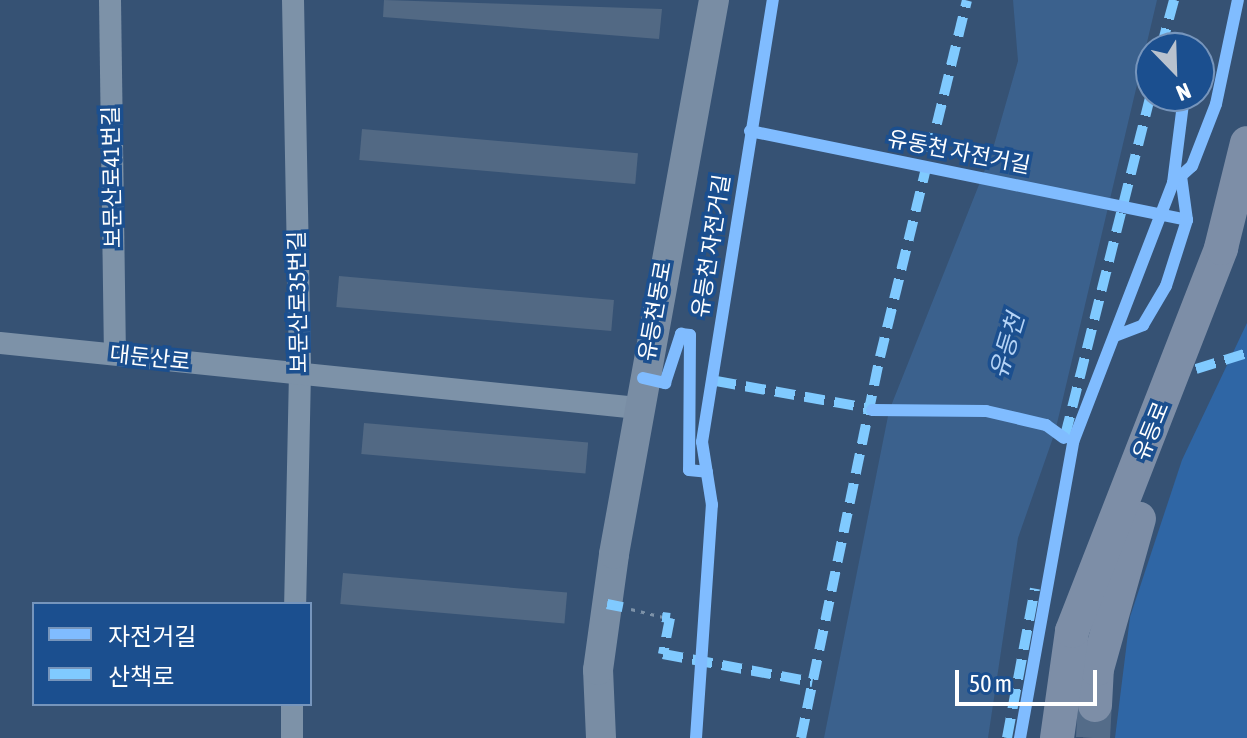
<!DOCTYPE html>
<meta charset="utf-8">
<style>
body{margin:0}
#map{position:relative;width:1247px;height:738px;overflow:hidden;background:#365274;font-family:"Asap Condensed","Noto Sans KR",sans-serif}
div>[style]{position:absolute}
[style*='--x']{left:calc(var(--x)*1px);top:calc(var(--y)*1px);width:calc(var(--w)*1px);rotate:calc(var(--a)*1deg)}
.green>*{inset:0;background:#2f66a5}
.water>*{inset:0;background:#3b618d}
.building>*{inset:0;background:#526984;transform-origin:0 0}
.primary-tunnel>*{height:34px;margin-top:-17px;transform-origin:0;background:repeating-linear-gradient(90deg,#546c89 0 34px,transparent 0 51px)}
.path>*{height:3px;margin-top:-1.5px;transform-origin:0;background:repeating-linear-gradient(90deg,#7d92a8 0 4px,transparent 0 10px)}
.minor>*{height:22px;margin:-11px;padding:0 11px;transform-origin:11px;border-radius:11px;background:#7d92a8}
.secondary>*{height:30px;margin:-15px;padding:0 15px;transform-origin:15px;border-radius:15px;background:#798da4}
.primary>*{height:34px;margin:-17px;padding:0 17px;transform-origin:17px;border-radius:17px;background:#7d8ea7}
.quiet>*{height:10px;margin-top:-5px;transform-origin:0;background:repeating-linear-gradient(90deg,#80caff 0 20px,transparent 0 30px)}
.cycleway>*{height:12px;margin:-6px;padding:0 6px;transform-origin:6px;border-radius:6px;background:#80bcff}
span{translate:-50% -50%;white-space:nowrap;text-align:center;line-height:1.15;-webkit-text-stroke:7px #1b4f8f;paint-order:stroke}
.street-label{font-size:22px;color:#fff}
.water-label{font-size:24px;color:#b5d3f5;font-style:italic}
.legend{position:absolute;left:32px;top:602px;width:280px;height:104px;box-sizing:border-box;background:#1b4f8f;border:2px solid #7695bc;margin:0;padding:10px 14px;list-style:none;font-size:24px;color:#fff}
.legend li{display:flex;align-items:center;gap:16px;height:40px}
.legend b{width:40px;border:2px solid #7695bc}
.north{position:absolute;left:1135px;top:32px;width:80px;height:80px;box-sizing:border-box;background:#1b4f8f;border:2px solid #7695bc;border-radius:50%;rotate:157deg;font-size:22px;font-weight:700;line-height:32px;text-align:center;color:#fff}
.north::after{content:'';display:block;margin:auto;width:28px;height:36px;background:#b9c2ce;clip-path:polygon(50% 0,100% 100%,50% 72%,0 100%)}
.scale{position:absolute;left:955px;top:670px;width:142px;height:36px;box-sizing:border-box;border:4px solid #fff;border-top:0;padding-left:10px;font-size:24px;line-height:28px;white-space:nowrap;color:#fff;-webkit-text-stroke:6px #1b4f8f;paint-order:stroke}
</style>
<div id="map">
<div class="green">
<i style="clip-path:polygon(1247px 323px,1247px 738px,1115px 738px,1130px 617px,1182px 460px)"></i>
</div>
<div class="water">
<i style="clip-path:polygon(1013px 0,1157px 0,1055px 432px,1018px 538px,988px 738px,824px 738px,889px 411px,992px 152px,1018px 61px)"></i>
</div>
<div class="building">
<i style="clip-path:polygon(384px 0,662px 9px,659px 39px,383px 17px)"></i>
<i style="left:362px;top:129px;width:277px;height:31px;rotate:5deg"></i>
<i style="left:339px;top:276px;width:276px;height:31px;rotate:5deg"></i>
<i style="left:364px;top:423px;width:225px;height:31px;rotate:5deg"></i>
<i style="left:343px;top:573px;width:225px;height:31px;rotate:5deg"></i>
</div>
<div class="primary-tunnel">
<i style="--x:1093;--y:738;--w:33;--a:-87"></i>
</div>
<div class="path">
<i style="--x:631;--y:609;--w:32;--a:14"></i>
</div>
<div class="minor">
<i style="--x:110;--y:0;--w:354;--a:89.2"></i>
<i style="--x:293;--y:0;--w:372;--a:88.9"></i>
<i style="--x:300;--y:372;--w:232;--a:91.2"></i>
<i style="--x:0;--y:343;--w:641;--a:5.82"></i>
<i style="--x:292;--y:738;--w:34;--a:-90"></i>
</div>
<div class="secondary">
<i style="--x:601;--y:738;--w:68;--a:-92.5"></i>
<i style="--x:598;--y:670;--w:117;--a:-82.1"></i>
<i style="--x:614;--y:554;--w:563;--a:-79.77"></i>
</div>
<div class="primary">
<i style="--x:1095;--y:705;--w:36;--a:-87"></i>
<i style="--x:1097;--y:669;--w:156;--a:-74.4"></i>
<i style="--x:1057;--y:738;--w:108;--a:-82"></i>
<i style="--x:1072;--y:631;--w:411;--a:-68.7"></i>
<i style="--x:1221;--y:248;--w:108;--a:-76.1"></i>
</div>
<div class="quiet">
<i style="--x:1161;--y:48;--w:50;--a:-74.8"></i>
<i style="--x:1196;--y:369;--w:53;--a:-17.4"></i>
<i style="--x:716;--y:381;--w:165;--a:10.1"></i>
<i style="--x:1065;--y:436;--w:353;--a:-75.9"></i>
<i style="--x:607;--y:604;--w:16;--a:11"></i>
<i style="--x:662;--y:617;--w:8;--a:7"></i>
<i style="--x:670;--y:618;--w:37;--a:101"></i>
<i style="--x:663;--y:654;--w:152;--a:10.6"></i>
<i style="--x:801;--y:738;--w:389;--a:-78.3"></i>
<i style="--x:880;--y:357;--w:367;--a:-76.3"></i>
<i style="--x:1007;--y:738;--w:152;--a:-79.4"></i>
</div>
<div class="cycleway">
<i style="--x:750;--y:131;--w:446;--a:11.5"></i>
<i style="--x:1173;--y:183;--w:25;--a:-42"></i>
<i style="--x:1192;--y:166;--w:66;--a:-68.8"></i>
<i style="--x:1216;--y:104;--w:106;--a:-78.1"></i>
<i style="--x:1115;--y:336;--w:30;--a:-21"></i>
<i style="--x:1143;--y:325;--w:45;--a:-59.5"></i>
<i style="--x:1166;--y:286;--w:69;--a:-72.3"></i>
<i style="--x:1187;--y:220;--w:44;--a:-97.8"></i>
<i style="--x:643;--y:378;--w:23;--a:13"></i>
<i style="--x:665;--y:383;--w:52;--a:-71.9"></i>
<i style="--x:681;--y:334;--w:9;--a:6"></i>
<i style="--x:690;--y:335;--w:135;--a:90.4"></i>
<i style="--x:689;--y:470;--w:18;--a:6"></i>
<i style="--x:872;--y:410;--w:114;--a:0.5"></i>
<i style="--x:986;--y:411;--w:62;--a:13.1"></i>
<i style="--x:1046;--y:425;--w:22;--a:36"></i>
<i style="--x:696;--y:738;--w:234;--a:-86.1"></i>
<i style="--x:712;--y:505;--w:64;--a:-99"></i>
<i style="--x:702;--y:442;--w:448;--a:-80.9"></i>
<i style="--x:1020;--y:738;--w:301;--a:-79.8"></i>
<i style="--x:1073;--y:442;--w:278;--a:-68.9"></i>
<i style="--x:1173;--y:183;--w:88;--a:-82.8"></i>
</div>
<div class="street-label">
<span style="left:959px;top:152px;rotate:11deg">유동천 자전거길</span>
<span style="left:112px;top:177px;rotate:-91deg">보문산로41번길</span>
<span style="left:711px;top:246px;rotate:-81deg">유등천 자전거길</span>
<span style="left:298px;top:302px;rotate:-91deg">보문산로35번길</span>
<span style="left:655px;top:311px;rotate:-80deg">유등천동로</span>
<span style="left:150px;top:358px;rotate:6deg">대둔산로</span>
<span style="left:1151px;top:431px;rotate:-68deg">유등로</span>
</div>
<div class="water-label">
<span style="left:1007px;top:346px;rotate:-73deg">유등천</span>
</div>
<ul class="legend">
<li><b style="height:10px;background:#80bcff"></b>자전거길</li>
<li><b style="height:10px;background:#80caff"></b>산책로</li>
</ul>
<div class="north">N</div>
<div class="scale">50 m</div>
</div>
